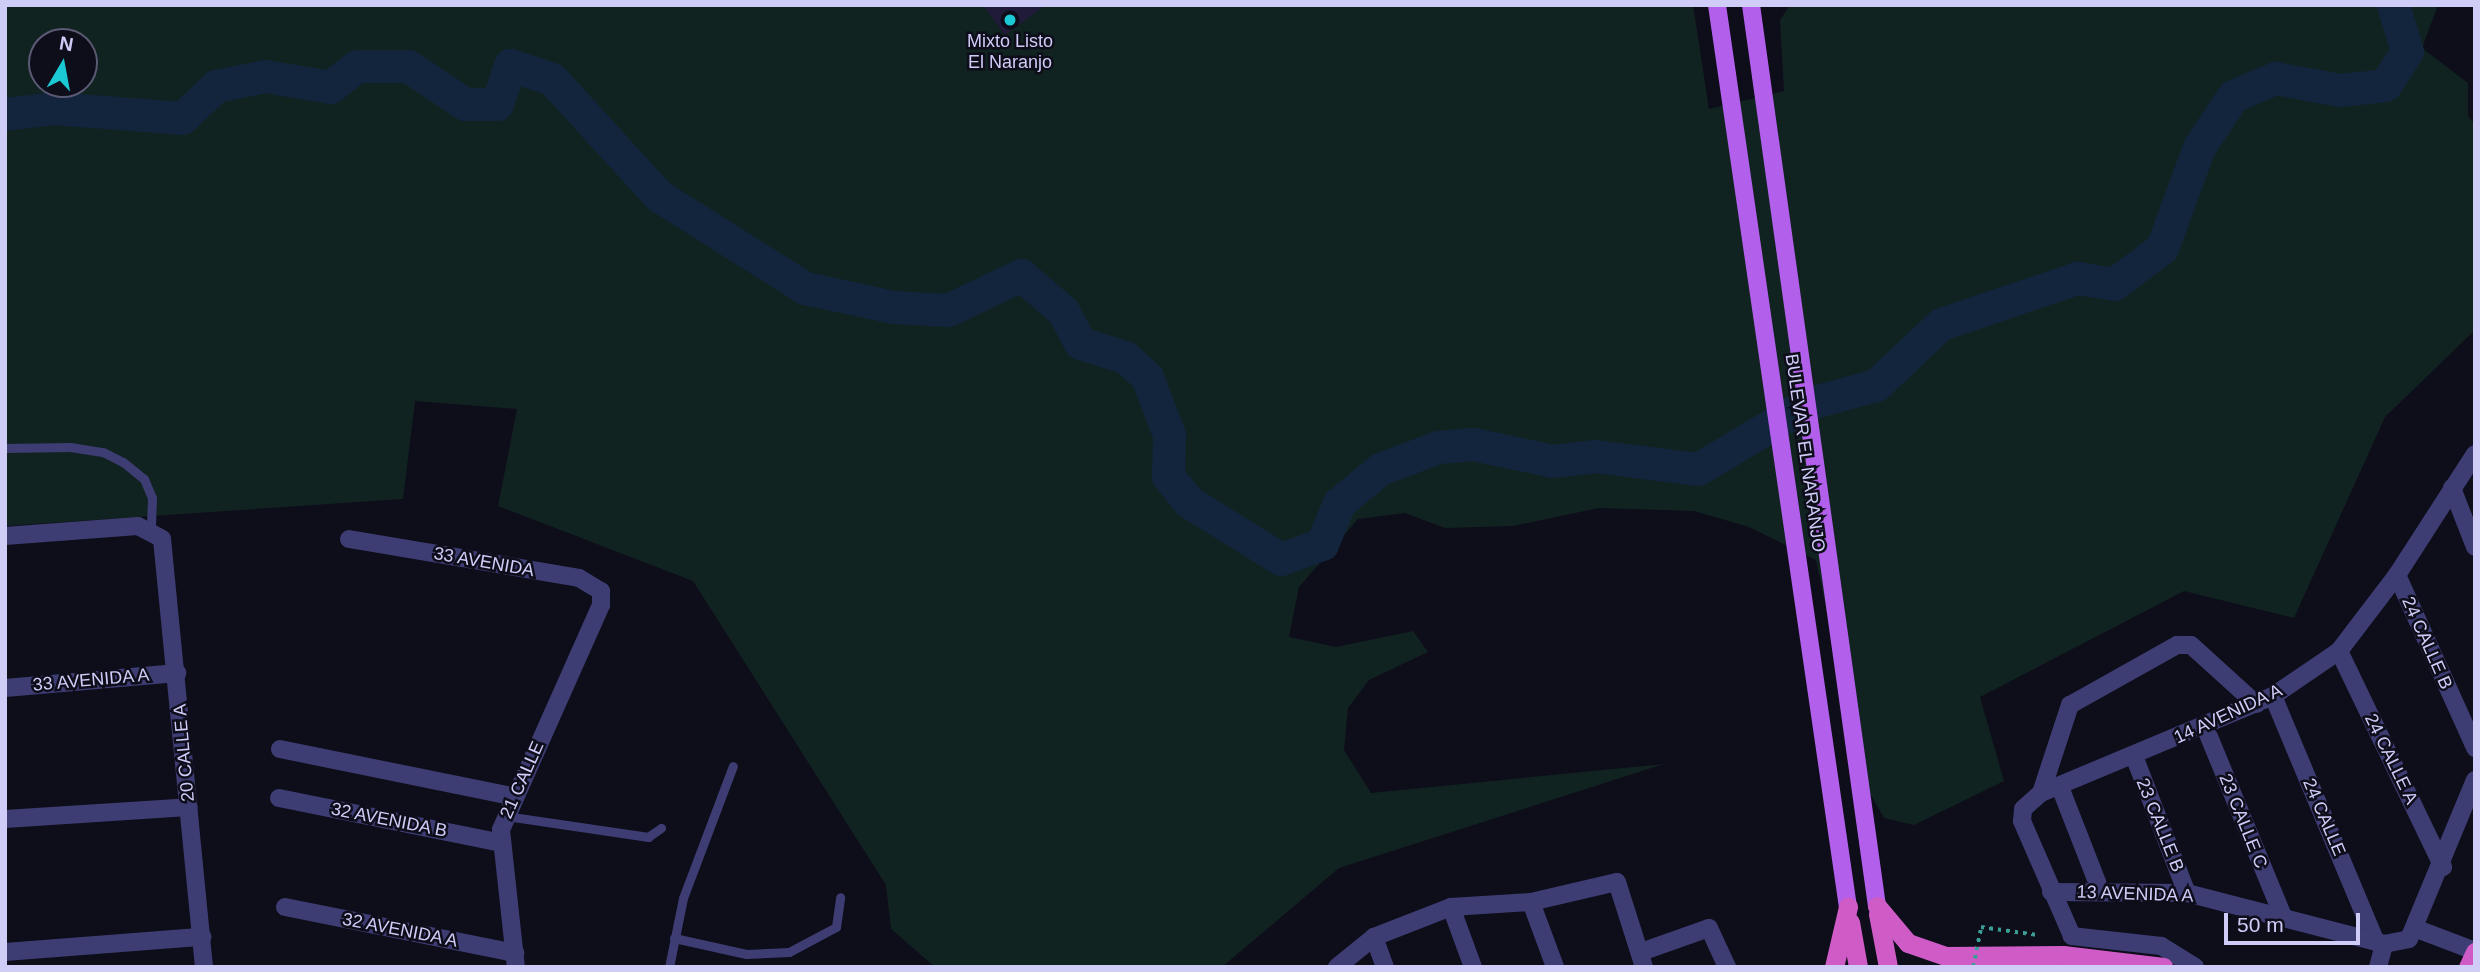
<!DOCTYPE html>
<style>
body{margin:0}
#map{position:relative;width:2480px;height:972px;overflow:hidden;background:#0e0d1a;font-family:Arial,sans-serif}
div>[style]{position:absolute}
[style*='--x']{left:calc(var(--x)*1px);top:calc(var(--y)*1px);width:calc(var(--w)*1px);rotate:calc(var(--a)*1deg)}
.green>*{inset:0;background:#112321}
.river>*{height:33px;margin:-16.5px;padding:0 16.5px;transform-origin:16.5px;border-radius:16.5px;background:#12253d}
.building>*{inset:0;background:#201b38}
.path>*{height:3.5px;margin-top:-1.75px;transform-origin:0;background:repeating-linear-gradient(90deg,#3a9e94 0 3.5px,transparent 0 8.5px)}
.service>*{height:9px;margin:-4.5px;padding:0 4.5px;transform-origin:4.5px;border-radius:4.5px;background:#3d3d73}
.minor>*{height:18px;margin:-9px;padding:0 9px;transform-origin:9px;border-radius:9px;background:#3d3d73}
.primary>*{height:18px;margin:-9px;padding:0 9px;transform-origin:9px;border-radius:9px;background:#b260eb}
.trunk>*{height:19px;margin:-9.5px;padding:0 9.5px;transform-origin:9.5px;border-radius:9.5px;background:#ce5bc6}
.path-bridge>*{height:3.5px;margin-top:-1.75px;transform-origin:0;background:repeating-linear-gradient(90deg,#3a9e94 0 3.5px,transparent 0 8.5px)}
.dots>*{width:19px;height:19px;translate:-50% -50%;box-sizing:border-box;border:4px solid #0e0d1a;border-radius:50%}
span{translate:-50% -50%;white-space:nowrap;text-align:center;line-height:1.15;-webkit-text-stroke:5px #0e0d1a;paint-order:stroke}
.poi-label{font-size:18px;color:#cfccf8}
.street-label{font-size:18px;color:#cfccf8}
.frame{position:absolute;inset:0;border:7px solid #cfccf8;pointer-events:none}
.north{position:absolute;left:28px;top:28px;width:70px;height:70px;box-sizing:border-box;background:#0e0d1a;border:2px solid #5b5973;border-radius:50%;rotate:10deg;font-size:19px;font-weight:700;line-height:28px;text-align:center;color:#cfccf8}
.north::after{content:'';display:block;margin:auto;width:24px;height:32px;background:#1bc9d5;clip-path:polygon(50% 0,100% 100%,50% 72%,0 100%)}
.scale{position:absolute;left:2224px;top:913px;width:136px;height:32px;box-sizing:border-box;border:4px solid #cfccf8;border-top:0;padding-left:9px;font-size:21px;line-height:24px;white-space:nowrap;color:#cfccf8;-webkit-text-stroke:5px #0e0d1a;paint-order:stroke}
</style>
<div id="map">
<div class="green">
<i style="clip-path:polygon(evenodd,5px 5px,1693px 5px,1709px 109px,1784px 91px,1780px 20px,1790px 5px,2438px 5px,2422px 48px,2468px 83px,2468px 116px,2475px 124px,2475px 330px,2385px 417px,2294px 618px,2184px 591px,1980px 697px,2004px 781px,1914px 825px,1884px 818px,1862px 779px,1816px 560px,1749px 527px,1694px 511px,1599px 508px,1513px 526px,1445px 528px,1405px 513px,1358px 519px,1299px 587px,1289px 637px,1336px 647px,1413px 631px,1428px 652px,1369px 680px,1348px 708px,1344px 750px,1371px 793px,1664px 764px,1339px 868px,1222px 967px,935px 967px,891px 929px,886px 885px,693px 581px,498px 506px,517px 409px,415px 401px,403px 499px,5px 526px,5px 5px,42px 42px,84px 42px,84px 84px,42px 84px,42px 42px)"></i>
</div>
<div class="river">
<i style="--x:5;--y:114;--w:48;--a:-7.1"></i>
<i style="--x:53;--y:108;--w:129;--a:4.4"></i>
<i style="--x:182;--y:118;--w:47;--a:-43.3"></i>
<i style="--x:216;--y:86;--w:50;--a:-11.5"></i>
<i style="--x:265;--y:76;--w:66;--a:9.6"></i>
<i style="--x:330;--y:87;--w:34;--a:-38"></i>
<i style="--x:357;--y:66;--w:51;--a:0"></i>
<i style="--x:408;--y:66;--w:69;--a:33.7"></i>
<i style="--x:465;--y:104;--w:32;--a:0"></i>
<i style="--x:497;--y:104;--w:41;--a:-71.6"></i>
<i style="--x:510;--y:65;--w:44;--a:18.4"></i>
<i style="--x:552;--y:79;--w:159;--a:47.6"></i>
<i style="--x:659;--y:196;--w:173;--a:32.2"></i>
<i style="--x:805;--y:288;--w:91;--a:12.1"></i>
<i style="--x:894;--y:307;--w:54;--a:3.2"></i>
<i style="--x:948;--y:310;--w:81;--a:-25.6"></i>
<i style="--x:1021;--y:275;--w:55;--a:40.6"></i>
<i style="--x:1063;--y:311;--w:36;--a:62"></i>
<i style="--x:1080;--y:343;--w:47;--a:17.3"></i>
<i style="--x:1125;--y:357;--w:30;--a:42"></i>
<i style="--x:1147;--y:377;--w:62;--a:69.2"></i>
<i style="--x:1169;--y:435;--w:41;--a:91.4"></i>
<i style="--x:1168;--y:476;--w:33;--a:51"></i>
<i style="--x:1189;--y:502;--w:108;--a:31.8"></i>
<i style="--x:1281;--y:559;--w:44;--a:-20.1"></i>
<i style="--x:1322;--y:544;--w:44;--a:-67.5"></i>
<i style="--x:1339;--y:503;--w:53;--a:-39.7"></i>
<i style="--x:1380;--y:469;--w:62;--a:-20.8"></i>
<i style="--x:1438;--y:447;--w:35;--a:-5"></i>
<i style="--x:1473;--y:444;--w:82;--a:12"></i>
<i style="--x:1553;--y:461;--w:42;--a:-6.8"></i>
<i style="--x:1595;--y:456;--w:104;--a:7.2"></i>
<i style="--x:1698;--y:469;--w:126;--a:-31"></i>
<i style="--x:1806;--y:404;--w:73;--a:-15.2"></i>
<i style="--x:1876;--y:385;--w:89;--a:-43.2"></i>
<i style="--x:1941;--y:324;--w:144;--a:-18.7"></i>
<i style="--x:2077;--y:278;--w:37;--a:9"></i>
<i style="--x:2114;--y:284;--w:60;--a:-36.9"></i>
<i style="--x:2162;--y:248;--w:108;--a:-69.9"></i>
<i style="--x:2199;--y:147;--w:61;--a:-56.3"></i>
<i style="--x:2233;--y:96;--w:46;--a:-23.2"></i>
<i style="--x:2275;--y:78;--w:66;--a:10.5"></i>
<i style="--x:2340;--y:90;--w:45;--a:-6.3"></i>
<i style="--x:2385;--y:85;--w:40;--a:-57.1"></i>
<i style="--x:2407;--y:51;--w:48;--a:-106.9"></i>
</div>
<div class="building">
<i style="clip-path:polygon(983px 5px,1046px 5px,1005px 35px)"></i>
</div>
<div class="path">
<i style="--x:1981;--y:927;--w:58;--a:8"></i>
</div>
<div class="service">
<i style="--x:5;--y:448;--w:65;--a:-0.9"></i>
<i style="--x:70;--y:447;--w:33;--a:9"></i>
<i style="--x:103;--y:452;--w:22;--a:27"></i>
<i style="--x:123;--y:462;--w:27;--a:39"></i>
<i style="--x:144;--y:479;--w:21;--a:67"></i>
<i style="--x:152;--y:498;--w:31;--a:92"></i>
<i style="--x:506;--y:816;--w:144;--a:8.4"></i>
<i style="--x:648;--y:837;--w:16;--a:-35"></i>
<i style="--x:674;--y:938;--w:74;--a:12.5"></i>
<i style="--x:746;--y:954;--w:43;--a:-2.7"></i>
<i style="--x:789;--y:952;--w:53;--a:-28"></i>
<i style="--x:836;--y:927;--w:30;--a:-82"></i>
<i style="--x:669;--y:967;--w:70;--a:-78.5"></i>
<i style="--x:683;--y:898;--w:141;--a:-69.3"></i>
</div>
<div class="minor">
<i style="--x:2452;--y:488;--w:63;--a:68.7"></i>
<i style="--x:5;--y:536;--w:133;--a:-4.3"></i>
<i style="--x:138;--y:526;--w:27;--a:28"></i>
<i style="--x:162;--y:539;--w:430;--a:84.4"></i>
<i style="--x:349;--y:539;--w:233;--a:9.6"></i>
<i style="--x:579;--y:578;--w:26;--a:31"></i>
<i style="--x:601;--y:591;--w:14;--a:90"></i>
<i style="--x:601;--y:605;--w:246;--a:114"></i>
<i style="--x:501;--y:830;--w:138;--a:83.8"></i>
<i style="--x:2397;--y:575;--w:190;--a:65.7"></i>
<i style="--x:2339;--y:651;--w:240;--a:64.3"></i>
<i style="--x:5;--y:688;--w:173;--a:-5"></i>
<i style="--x:2273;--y:696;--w:262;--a:67.3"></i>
<i style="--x:2205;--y:727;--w:202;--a:67.6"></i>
<i style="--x:280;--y:749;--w:240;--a:11.5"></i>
<i style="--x:2134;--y:756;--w:147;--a:68.9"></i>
<i style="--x:2060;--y:787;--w:113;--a:68.7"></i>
<i style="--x:2041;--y:793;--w:93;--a:-71.8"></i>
<i style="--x:2070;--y:705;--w:123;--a:-29.3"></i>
<i style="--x:2177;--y:645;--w:14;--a:0"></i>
<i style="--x:2191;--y:645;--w:88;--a:42.2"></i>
<i style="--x:279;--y:798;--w:223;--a:11.4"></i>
<i style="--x:5;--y:819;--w:184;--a:-3.7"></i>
<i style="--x:2051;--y:892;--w:136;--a:0.4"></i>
<i style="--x:2187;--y:893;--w:203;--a:14.5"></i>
<i style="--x:2384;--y:944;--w:25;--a:-11"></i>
<i style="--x:2409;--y:939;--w:172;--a:-67.5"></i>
<i style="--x:1531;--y:902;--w:69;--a:69.7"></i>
<i style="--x:285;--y:907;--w:235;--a:11.3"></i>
<i style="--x:1451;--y:907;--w:64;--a:69.9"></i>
<i style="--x:2417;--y:929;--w:62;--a:20.8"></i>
<i style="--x:1374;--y:937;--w:32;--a:70"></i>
<i style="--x:5;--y:952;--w:198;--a:-4.4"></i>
<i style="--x:1641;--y:952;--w:72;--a:-19.4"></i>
<i style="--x:1709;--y:928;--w:43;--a:65.2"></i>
<i style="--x:1337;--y:967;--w:48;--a:-39"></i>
<i style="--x:1374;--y:937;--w:83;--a:-21.3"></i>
<i style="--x:1451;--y:907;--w:80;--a:-3.6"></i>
<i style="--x:1531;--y:902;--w:88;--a:-13.1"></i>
<i style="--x:1617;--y:882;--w:89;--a:72.4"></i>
<i style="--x:2195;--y:967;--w:40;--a:-148"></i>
<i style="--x:2161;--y:946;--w:90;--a:-173.6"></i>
<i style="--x:2072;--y:936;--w:125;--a:-113.5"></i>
<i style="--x:2022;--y:821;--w:12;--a:-85"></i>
<i style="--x:2023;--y:809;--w:24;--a:-42"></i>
<i style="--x:2041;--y:793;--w:251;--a:-22.7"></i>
<i style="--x:2273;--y:696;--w:80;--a:-34.3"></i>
<i style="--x:2339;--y:651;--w:96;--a:-52.7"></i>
<i style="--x:2397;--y:575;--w:144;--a:-57.2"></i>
<i style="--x:2378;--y:967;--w:24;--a:-75"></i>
</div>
<div class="primary">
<i style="--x:1717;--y:5;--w:911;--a:81.74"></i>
<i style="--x:1751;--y:5;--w:910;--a:82.04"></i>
</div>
<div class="trunk">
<i style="--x:1877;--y:906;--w:48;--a:50"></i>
<i style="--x:1908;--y:943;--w:39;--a:19"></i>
<i style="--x:1945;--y:956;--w:118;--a:-0.5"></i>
<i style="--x:2063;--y:955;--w:101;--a:6.8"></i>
<i style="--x:1878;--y:914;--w:54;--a:79.3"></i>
<i style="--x:1850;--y:922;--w:46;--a:79.9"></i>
<i style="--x:1834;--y:967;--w:62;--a:-76.9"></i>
<i style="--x:2468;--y:967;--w:17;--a:-65"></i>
</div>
<div class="path-bridge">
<i style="--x:1973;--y:967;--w:41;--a:-78.7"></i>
</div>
<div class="dots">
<i style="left:1010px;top:20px;background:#1bc9d5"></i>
</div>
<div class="poi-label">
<span style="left:1010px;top:52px">Mixto Listo<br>El Naranjo</span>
</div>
<div class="street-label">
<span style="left:1805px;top:453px;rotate:82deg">BULEVAR EL NARANJO</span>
<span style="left:484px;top:562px;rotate:10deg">33 AVENIDA</span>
<span style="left:2427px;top:643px;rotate:66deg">24 CALLE B</span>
<span style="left:91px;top:680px;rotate:-5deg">33 AVENIDA A</span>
<span style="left:2228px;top:714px;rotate:-25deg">14 AVENIDA A</span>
<span style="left:184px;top:753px;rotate:-95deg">20 CALLE A</span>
<span style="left:2391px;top:759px;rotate:64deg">24 CALLE A</span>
<span style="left:522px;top:780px;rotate:-66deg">21 CALLE</span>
<span style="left:2324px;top:817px;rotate:67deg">24 CALLE</span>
<span style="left:389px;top:820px;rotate:11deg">32 AVENIDA B</span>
<span style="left:2243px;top:821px;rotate:68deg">23 CALLE C</span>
<span style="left:2160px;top:825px;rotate:68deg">23 CALLE B</span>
<span style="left:2135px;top:894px;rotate:2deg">13 AVENIDA A</span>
<span style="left:400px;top:930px;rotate:11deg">32 AVENIDA A</span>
</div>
<div class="frame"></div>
<div class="north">N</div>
<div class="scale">50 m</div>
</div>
